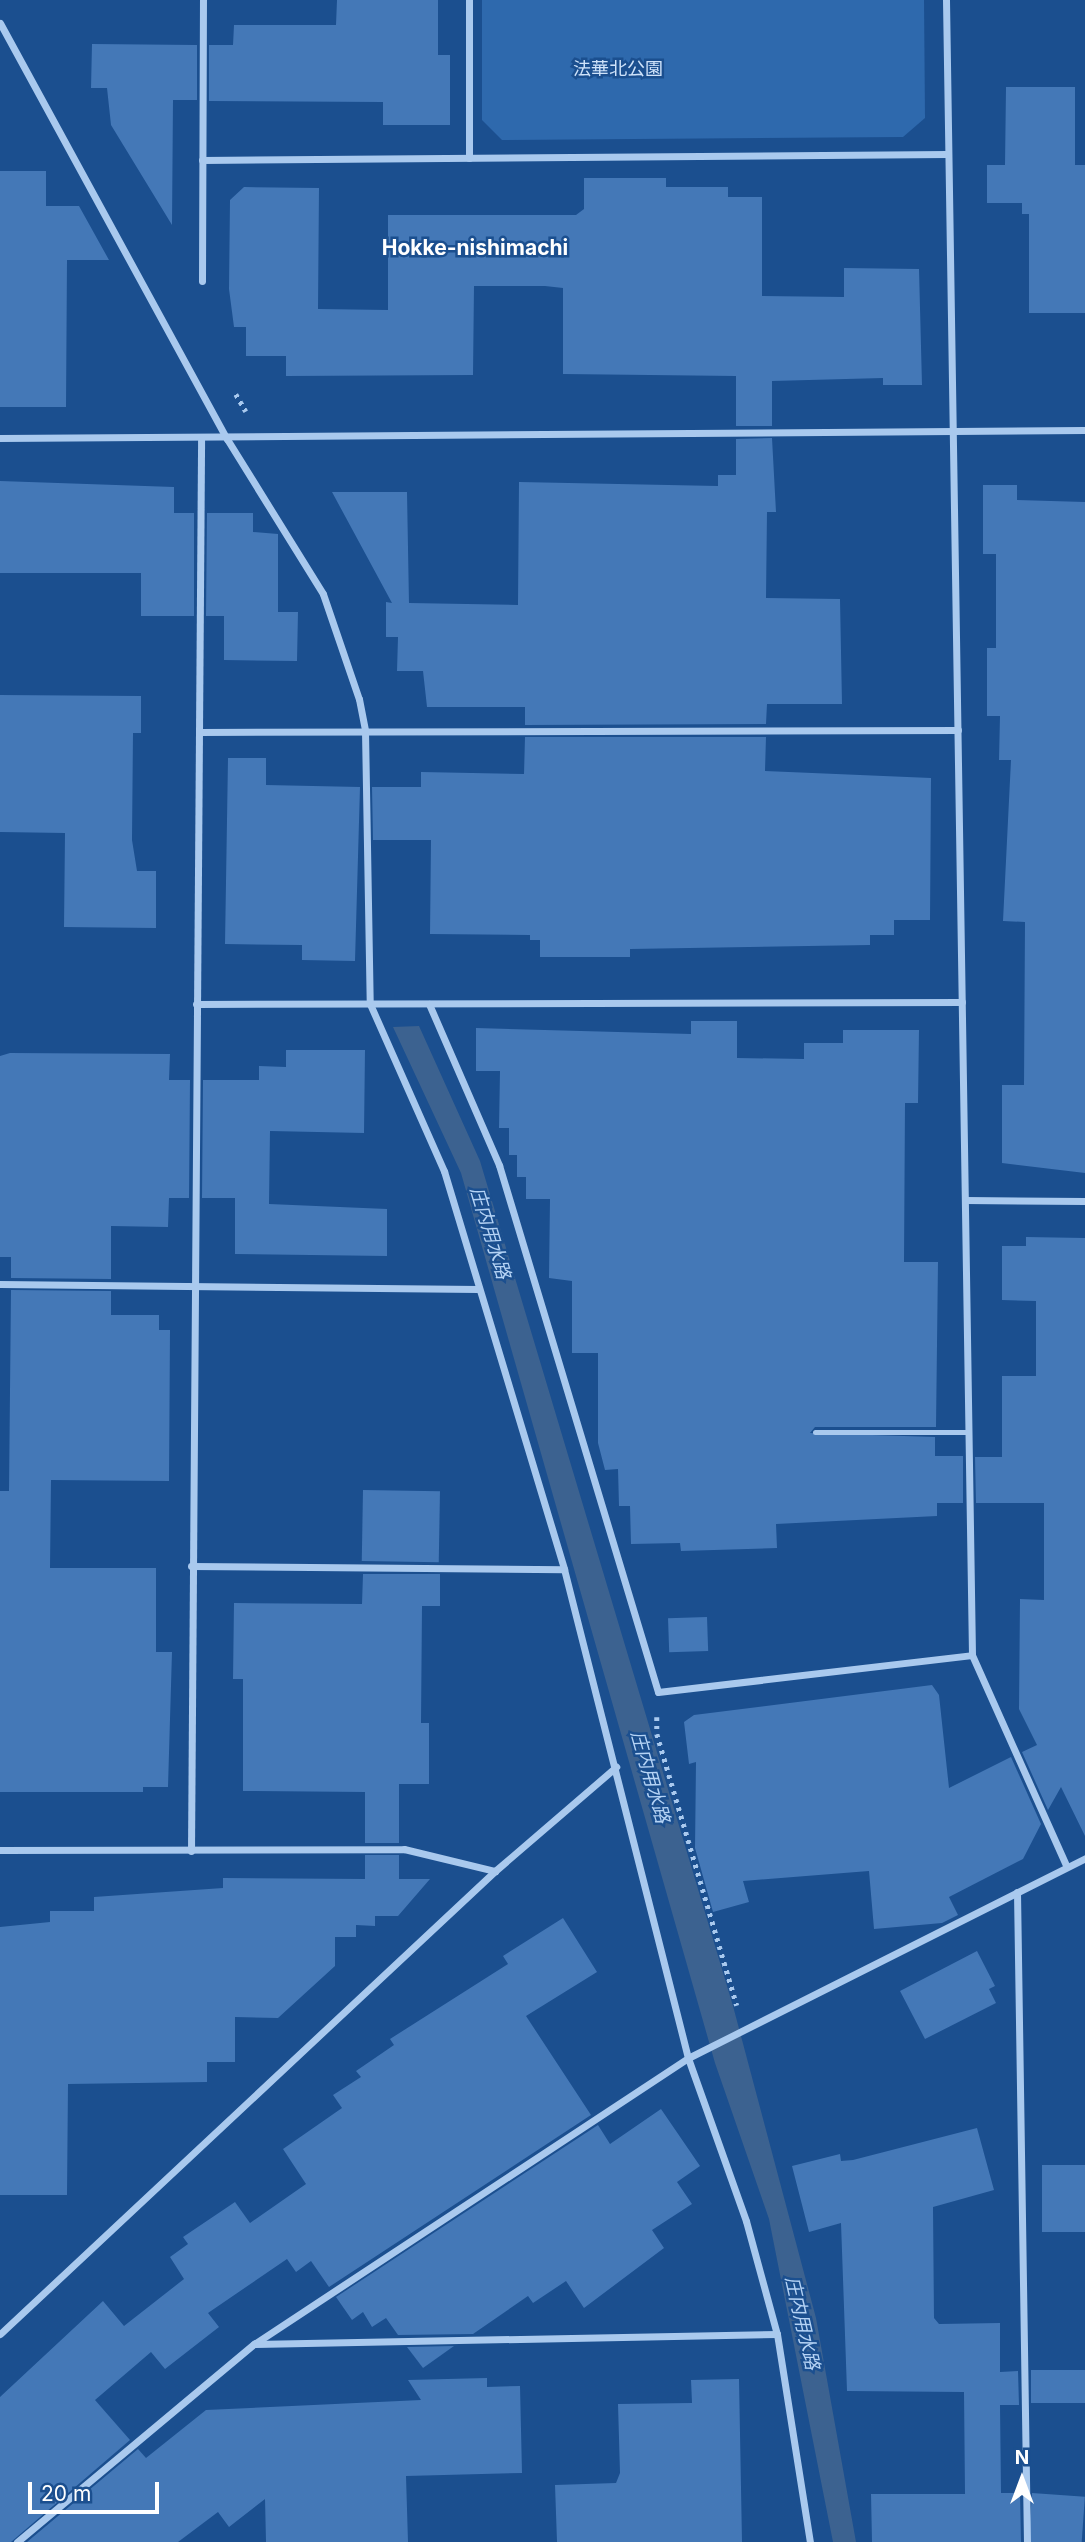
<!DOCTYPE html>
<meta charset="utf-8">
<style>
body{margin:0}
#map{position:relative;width:1085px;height:2542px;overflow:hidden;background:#1b4f8f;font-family:Inter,"Noto Sans JP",sans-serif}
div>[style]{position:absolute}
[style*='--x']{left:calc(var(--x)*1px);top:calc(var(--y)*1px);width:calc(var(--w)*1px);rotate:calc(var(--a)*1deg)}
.green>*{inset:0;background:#2e69ad}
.water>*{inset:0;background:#3c6290}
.building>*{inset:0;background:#4478b7;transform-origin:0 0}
.path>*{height:4.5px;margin-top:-2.25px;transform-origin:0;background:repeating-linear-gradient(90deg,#a9c9ee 0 3.5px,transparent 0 8.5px)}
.lane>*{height:5px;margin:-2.5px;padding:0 2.5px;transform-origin:2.5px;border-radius:2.5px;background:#a9c9ee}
.street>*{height:7px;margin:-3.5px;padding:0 3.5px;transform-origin:3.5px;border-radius:3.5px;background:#a9c9ee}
span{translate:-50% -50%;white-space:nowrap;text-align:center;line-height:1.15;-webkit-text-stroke:5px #1b4f8f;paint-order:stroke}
.park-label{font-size:18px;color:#cfe3fa}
.water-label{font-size:19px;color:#b5d3f5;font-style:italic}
.quarter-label{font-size:21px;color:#fff;font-weight:700}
.north{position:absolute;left:987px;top:2444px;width:70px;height:70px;-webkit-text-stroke:5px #1b4f8f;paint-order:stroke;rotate:0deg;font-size:19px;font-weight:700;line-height:28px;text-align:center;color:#fff}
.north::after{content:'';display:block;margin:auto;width:24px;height:32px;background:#fff;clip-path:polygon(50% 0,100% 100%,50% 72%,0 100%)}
.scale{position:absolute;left:28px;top:2482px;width:131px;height:32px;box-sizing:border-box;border:4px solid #fff;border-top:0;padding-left:9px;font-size:21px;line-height:24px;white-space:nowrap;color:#fff;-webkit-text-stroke:5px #1b4f8f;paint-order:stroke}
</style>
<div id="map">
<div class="green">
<i style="clip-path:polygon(482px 0,924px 0,925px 118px,903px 137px,502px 140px,482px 120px)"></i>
</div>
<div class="water">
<i style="clip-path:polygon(419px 1026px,480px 1161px,733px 2006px,816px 2318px,856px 2542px,833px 2542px,769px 2219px,715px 2063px,461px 1173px,393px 1027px)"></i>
</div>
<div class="building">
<i style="clip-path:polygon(337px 0,438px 0,438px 55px,450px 55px,450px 125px,383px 125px,383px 102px,209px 101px,209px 45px,233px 45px,234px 25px,336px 25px)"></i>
<i style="clip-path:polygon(92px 44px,197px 45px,197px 100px,173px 100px,172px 225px,111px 125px,107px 88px,91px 88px)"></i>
<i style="clip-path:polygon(1006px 87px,1075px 87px,1075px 165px,1085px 165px,1085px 313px,1029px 313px,1029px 214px,1022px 214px,1022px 203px,987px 203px,987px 165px,1005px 165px)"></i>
<i style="clip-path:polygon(0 171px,46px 171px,46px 206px,79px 206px,109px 260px,67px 260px,66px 407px,0 407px)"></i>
<i style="clip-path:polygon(584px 178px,666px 178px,666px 187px,728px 187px,728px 197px,762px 197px,762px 296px,844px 297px,844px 268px,919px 269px,922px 385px,883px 385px,883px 378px,772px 381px,772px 426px,736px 426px,736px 376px,563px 374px,563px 288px,545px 286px,474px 286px,473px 375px,286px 376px,286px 356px,246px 356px,246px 327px,234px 327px,229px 289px,230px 200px,244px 187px,319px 188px,318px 309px,388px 310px,388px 215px,576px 215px,584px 209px)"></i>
<i style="clip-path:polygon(772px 438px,776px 512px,767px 512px,766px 598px,840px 599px,842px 704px,767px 704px,766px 724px,525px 725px,525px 707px,427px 707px,423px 671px,397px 671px,398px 637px,386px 637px,386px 602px,392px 603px,332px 492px,407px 492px,409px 603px,518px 605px,519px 482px,718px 486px,718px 475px,736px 475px,736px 439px)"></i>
<i style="clip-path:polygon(0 481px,174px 487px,174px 513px,194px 513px,194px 616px,141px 616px,141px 573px,0 573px)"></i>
<i style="clip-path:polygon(983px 485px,1017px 485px,1017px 500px,1085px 502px,1085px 1173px,1002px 1163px,1002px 1085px,1024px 1085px,1025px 922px,1003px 921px,1011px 760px,999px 760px,1000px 716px,987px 716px,987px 648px,996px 648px,996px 554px,983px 554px)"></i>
<i style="clip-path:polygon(207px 513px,253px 513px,253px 532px,278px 534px,278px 612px,298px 612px,297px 661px,224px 660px,224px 616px,206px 616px)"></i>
<i style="clip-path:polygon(0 695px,141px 696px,141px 733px,133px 733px,132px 840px,137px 871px,156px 871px,156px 928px,64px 927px,65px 833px,0 832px)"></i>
<i style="clip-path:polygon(525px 737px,766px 737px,765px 771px,931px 778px,930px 920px,894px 920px,894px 935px,870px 935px,870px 945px,630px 949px,630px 957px,540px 957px,540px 940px,530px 940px,530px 935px,430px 934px,431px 840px,373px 840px,372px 787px,421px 787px,421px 772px,524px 774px)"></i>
<i style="clip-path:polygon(228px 758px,266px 758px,266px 785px,360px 787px,355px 961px,302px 960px,302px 945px,225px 944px)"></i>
<i style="clip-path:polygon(691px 1021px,737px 1021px,737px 1058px,804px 1059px,804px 1043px,843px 1043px,843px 1030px,919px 1030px,918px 1103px,905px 1103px,904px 1262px,938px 1262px,936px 1427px,815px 1427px,810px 1433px,935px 1437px,935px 1456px,963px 1456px,963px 1503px,937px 1503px,937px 1516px,776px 1524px,777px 1548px,681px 1551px,680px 1543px,631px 1544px,630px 1506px,619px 1506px,618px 1469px,605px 1470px,598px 1443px,598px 1353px,572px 1353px,572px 1281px,549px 1278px,550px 1199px,526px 1199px,526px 1177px,517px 1177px,517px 1155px,509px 1155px,509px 1128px,499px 1128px,500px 1071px,476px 1071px,476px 1028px,691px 1034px)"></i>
<i style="clip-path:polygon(286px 1050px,365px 1050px,364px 1133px,270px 1131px,269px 1204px,387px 1209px,387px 1256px,235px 1254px,235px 1198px,202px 1198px,203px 1080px,259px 1080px,259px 1066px,286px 1067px)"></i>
<i style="clip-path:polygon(10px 1053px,170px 1054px,169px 1080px,190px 1080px,189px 1198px,169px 1198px,168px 1227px,111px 1226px,111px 1279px,11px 1278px,11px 1257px,0 1257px,0 1056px)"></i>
<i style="clip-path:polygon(1026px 1237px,1085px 1238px,1085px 1836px,1061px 1787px,1048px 1810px,1022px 1752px,1037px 1745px,1019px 1709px,1020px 1599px,1044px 1600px,1044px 1503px,976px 1503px,975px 1457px,1002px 1457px,1002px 1376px,1036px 1376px,1036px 1301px,1002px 1300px,1002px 1246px,1026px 1246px)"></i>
<i style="clip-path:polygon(11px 1290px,111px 1291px,111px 1315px,159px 1315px,159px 1330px,170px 1330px,169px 1481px,51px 1480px,50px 1568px,156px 1568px,156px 1652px,172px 1652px,168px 1787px,143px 1787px,143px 1792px,0 1792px,0 1491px,9px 1491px)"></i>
<i style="left:363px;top:1490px;width:77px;height:71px;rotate:1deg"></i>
<i style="clip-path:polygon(363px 1574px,440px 1574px,440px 1606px,422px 1606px,421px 1723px,429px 1723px,429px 1784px,399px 1784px,399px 1843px,365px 1843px,365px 1792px,243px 1791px,243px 1679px,233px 1679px,234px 1603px,362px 1604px)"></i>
<i style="left:707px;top:1617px;width:34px;height:39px;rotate:88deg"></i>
<i style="clip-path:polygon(932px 1685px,939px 1695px,949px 1788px,1011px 1757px,1041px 1824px,1023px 1859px,949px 1897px,958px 1915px,942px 1923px,874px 1929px,869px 1871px,743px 1881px,749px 1902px,713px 1912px,695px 1848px,696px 1762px,689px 1764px,684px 1722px,694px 1715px)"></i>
<i style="clip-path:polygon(365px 1855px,399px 1855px,399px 1879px,430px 1879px,398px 1916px,375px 1916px,375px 1926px,356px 1925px,356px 1937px,335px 1937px,335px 1966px,278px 2018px,235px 2017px,235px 2062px,207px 2062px,207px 2082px,68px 2084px,67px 2195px,0 2195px,0 1927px,50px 1922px,50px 1911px,94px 1911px,94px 1897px,223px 1888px,223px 1878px,365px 1879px)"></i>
<i style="clip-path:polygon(563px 1918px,597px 1972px,526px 2016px,591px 2115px,329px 2287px,311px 2261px,296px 2272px,287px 2259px,208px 2313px,219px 2327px,165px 2369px,151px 2352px,95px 2400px,130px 2440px,11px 2542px,0 2542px,0 2397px,103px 2301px,124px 2326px,184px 2279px,170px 2257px,188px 2244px,183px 2237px,235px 2202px,250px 2223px,306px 2184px,283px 2149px,342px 2108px,333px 2095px,361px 2077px,356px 2071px,394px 2045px,390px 2039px,508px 1964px,503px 1956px)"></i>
<i style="clip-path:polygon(977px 1951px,995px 1986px,989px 1989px,996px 2003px,925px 2039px,900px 1991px)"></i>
<i style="clip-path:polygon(661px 2109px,700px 2166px,677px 2182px,692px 2204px,652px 2230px,664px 2248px,584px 2308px,566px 2281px,533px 2303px,528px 2296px,473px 2334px,398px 2335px,386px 2318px,372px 2327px,363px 2312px,352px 2320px,336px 2297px,598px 2125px,610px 2144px)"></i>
<i style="clip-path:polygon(977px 2128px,994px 2190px,933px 2207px,934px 2318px,939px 2324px,1000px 2323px,1000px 2372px,1018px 2371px,1019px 2405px,1000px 2405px,1001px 2493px,1020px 2493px,1021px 2542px,872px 2542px,871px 2494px,965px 2494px,964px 2392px,847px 2391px,841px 2223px,809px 2232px,792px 2166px,840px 2154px,841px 2161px,853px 2160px)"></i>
<i style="left:1042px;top:2165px;width:43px;height:67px"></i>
<i style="clip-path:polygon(454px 2346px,423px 2368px,407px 2347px)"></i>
<i style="left:1085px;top:2370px;width:33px;height:54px;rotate:90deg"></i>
<i style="clip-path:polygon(487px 2378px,487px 2387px,520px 2386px,522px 2473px,406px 2476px,408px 2542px,266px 2542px,265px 2499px,229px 2527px,218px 2512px,178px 2542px,27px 2542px,138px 2449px,146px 2458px,206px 2410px,421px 2400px,408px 2380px)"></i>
<i style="clip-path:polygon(739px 2379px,742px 2542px,557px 2542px,555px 2485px,616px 2483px,620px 2473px,618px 2404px,692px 2403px,691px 2380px)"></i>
<i style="left:1032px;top:2493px;width:53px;height:49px;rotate:4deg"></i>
</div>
<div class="path">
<i style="--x:236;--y:394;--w:20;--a:60"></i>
<i style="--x:657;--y:1717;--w:17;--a:90"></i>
<i style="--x:657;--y:1734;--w:283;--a:73.6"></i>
</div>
<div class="lane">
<i style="--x:815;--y:1432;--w:153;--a:0"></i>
</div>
<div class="street">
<i style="--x:469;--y:0;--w:158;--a:90"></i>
<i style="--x:946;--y:0;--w:1655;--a:89.1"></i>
<i style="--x:972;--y:1655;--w:232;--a:65.9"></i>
<i style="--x:0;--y:23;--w:474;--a:61.4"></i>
<i style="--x:227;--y:439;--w:182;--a:58.2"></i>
<i style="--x:323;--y:594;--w:111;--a:71.1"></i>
<i style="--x:359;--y:699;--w:33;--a:79"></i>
<i style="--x:365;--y:731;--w:273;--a:89"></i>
<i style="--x:370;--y:1004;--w:183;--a:66.1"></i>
<i style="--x:444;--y:1171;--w:416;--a:73.2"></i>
<i style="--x:564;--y:1569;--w:504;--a:75.77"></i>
<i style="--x:688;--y:2058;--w:173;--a:70.4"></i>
<i style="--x:746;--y:2221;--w:117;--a:74.7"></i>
<i style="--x:777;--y:2334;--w:211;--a:81"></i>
<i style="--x:202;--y:160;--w:745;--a:-0.46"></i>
<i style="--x:202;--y:281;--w:281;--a:-89.8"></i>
<i style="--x:0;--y:438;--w:1085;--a:-0.42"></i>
<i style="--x:199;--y:732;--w:759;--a:-0.15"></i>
<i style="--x:196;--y:1004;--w:766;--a:-0.15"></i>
<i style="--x:429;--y:1004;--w:176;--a:66.5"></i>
<i style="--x:499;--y:1165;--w:550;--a:73.21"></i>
<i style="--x:658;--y:1692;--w:316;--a:-6.7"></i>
<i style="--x:965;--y:1200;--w:120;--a:0.5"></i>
<i style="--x:0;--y:1284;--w:478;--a:0.6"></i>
<i style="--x:191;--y:1566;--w:373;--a:0.5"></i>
<i style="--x:0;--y:1850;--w:404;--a:-0.1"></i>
<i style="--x:404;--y:1849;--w:94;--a:13.6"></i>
<i style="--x:191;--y:1851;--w:1412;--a:-89.59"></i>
<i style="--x:1017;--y:1892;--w:650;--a:89.12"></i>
<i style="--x:0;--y:2334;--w:678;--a:-43.09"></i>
<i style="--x:495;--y:1871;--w:160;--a:-40.7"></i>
<i style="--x:255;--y:2344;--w:522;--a:-1.1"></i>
<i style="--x:17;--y:2542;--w:309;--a:-39.9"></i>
<i style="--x:254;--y:2344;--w:520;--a:-33.38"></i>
<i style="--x:688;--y:2058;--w:445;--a:-26.7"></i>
</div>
<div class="park-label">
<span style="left:618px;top:69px">法華北公園</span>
</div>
<div class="water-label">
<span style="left:490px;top:1233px;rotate:73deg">庄内用水路</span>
<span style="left:650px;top:1777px;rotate:74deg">庄内用水路</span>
<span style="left:802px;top:2323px;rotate:77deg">庄内用水路</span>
</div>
<div class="quarter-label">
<span style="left:475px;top:248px">Hokke-nishimachi</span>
</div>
<div class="north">N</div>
<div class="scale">20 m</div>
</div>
